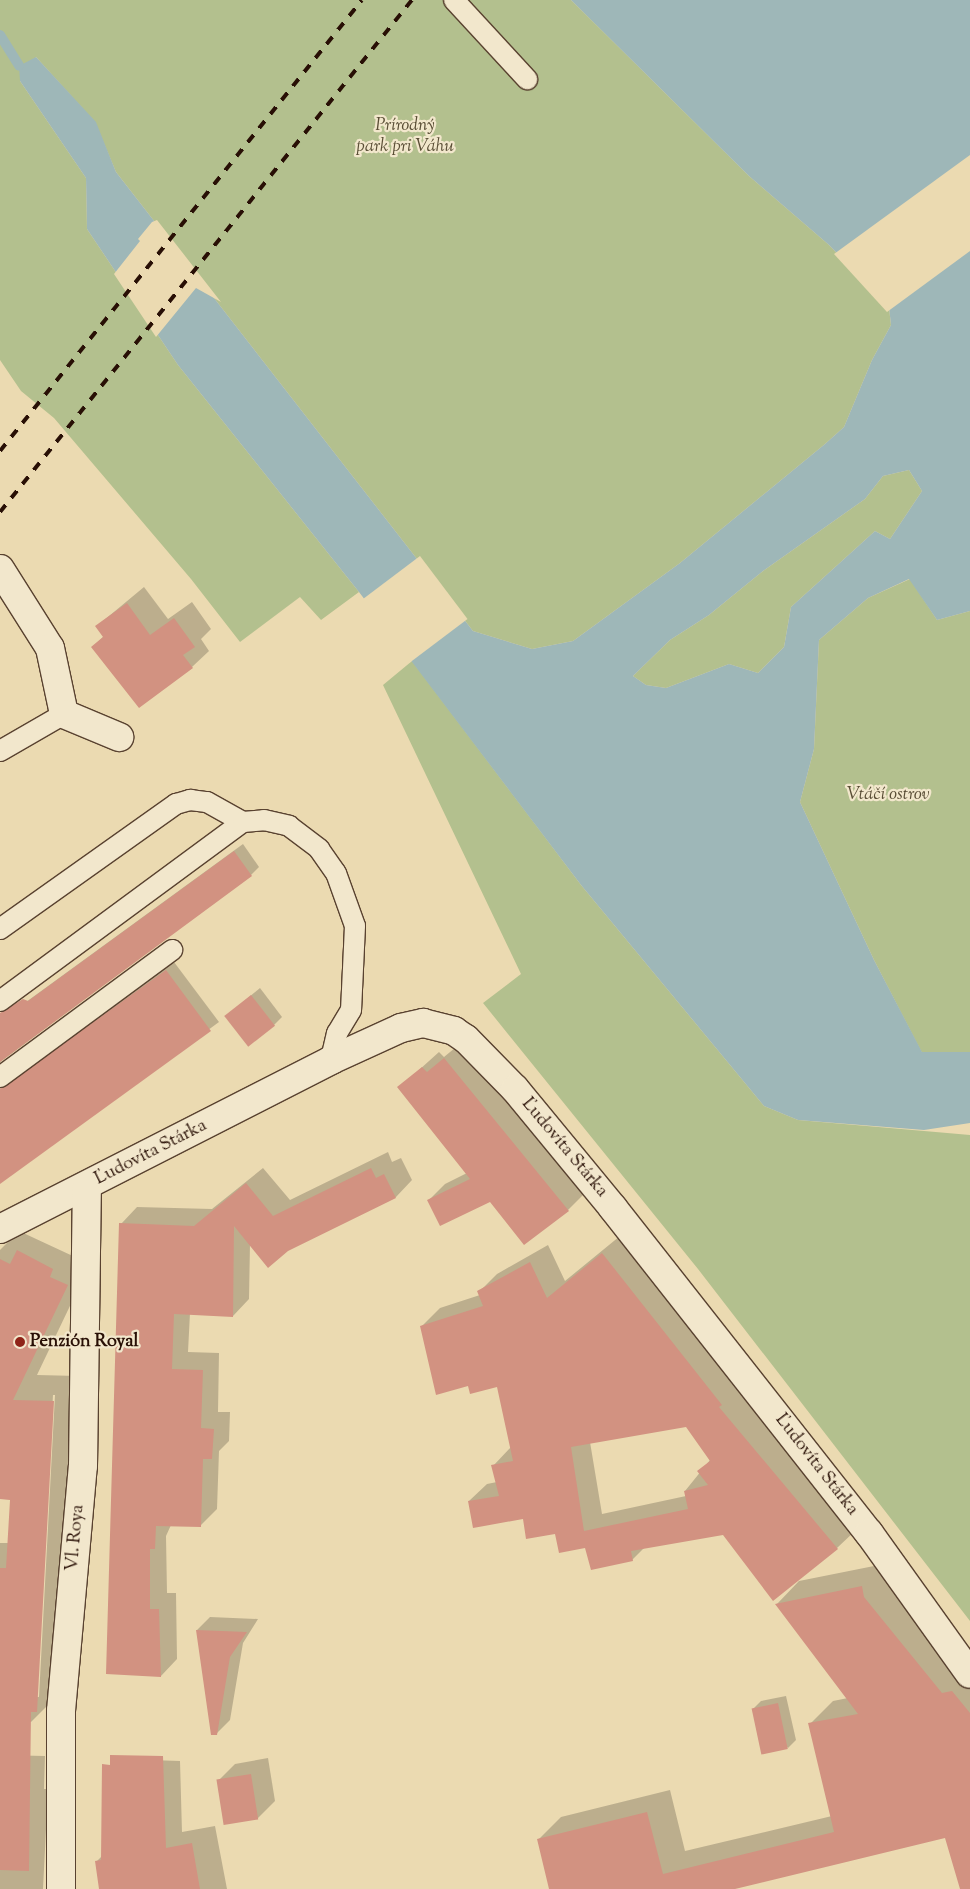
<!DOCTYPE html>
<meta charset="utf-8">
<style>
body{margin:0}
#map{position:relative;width:970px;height:1889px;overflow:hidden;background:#ebdab1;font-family:"Sorts Mill Goudy",serif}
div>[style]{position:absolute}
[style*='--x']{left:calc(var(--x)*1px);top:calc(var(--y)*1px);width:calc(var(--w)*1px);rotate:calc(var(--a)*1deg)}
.green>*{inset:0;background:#b3c08e}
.water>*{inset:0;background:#9eb7b8}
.pier>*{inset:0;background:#ebdab1;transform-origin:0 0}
.shadow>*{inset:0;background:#0003}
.stream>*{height:10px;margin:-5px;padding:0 5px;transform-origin:5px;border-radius:5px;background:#9eb7b8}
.building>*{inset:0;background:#d29281;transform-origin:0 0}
.roads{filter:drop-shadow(1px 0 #594230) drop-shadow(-1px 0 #594230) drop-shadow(0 1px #594230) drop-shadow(0 -1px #594230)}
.lane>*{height:20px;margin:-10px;padding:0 10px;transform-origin:10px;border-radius:10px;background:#f2e7cc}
.street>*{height:28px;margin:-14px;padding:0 14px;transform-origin:14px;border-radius:14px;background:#f2e7cc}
.rail>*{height:4px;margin-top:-2px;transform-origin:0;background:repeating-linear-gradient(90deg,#280f05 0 9px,transparent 0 18px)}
.dots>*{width:14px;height:14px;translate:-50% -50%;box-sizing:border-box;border:2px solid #f2e7cc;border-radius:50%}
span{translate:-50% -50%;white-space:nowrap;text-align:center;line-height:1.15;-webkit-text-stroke:4.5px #f2e7cc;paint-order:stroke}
.park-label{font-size:18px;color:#594d35;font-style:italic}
.street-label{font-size:18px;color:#280f05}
.poi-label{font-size:18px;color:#280f05;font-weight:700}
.left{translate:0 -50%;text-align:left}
</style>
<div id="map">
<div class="green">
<i style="clip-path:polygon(0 0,571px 0,749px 176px,829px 245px,889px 308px,891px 325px,872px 360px,844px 427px,825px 444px,680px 563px,573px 641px,532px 649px,473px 631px,116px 172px,95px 122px,36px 57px,20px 81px,86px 178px,87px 229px,178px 365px,359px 592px,321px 620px,300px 597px,240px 642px,191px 579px,54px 418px,21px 391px,0 360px)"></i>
<i style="clip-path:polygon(909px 470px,922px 491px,890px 539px,875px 531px,791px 607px,784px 647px,758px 673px,729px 664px,666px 688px,646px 685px,633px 676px,670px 640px,709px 615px,763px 571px,865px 499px,883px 476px)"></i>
<i style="clip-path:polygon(910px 579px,937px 620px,970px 611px,970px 1052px,922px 1053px,874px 960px,800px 802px,814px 749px,819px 640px,868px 598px)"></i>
<i style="clip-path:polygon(412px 661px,581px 885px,764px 1106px,798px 1120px,970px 1135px,970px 1621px,698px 1269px,483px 1003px,521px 974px,383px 685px)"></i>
</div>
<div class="water">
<i style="clip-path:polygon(evenodd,571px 0,970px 0,970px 611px,937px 620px,909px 579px,868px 598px,819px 640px,814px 749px,800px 802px,874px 960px,922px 1052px,970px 1052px,970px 1123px,924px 1130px,798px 1120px,764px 1106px,581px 885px,359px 592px,178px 365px,87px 229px,86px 178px,20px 81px,19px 66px,36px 57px,96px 122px,116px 172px,473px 631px,532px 649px,573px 641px,680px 563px,825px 444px,844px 427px,872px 360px,891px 325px,889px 307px,829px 245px,749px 176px,571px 0,909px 470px,922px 491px,890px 539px,875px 531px,791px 607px,784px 647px,758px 673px,729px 664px,666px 688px,646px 685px,633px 676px,670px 640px,709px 615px,763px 571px,865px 499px,883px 476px,909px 470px)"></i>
</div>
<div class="pier">
<i style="clip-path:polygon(970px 155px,970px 251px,887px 312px,834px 254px)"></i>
<i style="clip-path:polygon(157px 220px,221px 302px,196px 288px,156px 337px,114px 274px,140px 241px,138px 239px,152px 222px)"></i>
<i style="left:420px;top:556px;width:79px;height:73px;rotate:53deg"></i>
</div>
<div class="shadow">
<i style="clip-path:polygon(144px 587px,168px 619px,192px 602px,211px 629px,201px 639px,209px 651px,192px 667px,93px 647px,104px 636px,97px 626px)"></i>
<i style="clip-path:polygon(243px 844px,259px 867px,251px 875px,0 1062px,0 1021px)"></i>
<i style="clip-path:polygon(174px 962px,219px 1022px,0 1183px,0 1076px,10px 1081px)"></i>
<i style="clip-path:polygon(260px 988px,282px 1017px,274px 1025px,225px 1017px)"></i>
<i style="clip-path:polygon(461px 1043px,584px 1194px,568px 1210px,490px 1201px,429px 1200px,445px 1184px,467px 1173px,399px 1088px,439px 1052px,444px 1057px)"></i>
<i style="clip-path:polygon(388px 1152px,392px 1162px,401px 1158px,412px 1180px,396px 1197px,250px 1244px,249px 1299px,233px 1316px,190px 1313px,188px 1352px,219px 1353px,218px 1412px,230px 1412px,229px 1441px,219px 1451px,217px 1509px,200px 1526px,171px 1525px,166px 1536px,167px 1593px,176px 1593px,177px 1659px,161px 1676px,107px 1673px,121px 1224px,137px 1207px,212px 1209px,263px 1168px,290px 1200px)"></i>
<i style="clip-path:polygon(evenodd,19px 1231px,90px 1264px,37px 1375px,78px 1376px,56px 1697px,31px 1722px,0 1720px,0 1543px,9px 1543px,11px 1499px,0 1498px,0 1250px,19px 1231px,53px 1395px,55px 1395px,39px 1697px,36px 1697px,53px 1395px)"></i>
<i style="clip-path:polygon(evenodd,620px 1236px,739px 1386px,737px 1389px,855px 1531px,837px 1548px,723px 1533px,645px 1547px,632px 1560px,586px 1546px,524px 1518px,469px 1501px,487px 1484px,497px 1482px,493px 1466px,511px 1447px,498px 1385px,469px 1385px,422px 1326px,440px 1308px,480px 1295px,479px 1292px,497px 1274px,548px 1245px,565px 1281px,620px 1236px,686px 1425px,710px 1460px,685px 1491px,686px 1496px,602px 1514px,590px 1442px,686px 1425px)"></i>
<i style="clip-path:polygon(884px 1564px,970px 1670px,970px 1889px,962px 1889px,946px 1837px,730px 1889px,550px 1889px,538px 1840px,561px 1817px,670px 1790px,685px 1851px,832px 1816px,810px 1724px,833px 1701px,848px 1698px,777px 1604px,799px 1581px)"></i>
<i style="clip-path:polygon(210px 1617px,258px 1619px,243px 1643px,230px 1720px,216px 1734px,212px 1734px,197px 1630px)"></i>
<i style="clip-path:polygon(786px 1696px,796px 1740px,788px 1748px,753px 1709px,761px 1701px)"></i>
<i style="clip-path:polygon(0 1755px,45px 1756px,44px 1789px,48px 1789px,43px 1889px,0 1889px)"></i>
<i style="clip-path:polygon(268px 1758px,275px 1801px,258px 1818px,224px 1823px,218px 1781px,235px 1764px)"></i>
<i style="clip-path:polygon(120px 1759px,180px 1761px,182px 1832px,215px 1826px,227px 1889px,100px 1889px,97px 1861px,102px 1856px)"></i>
</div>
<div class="stream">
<i style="--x:0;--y:35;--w:36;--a:58"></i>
</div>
<div class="building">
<i style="clip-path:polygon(127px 603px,150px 635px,174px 618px,195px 647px,183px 655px,193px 668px,139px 708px,91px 647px,103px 637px,95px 626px)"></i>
<i style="clip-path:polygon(234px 851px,252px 876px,0 1062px,0 1013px,23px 999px,28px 1001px)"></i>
<i style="clip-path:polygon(166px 970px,211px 1031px,0 1184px,0 1089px)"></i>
<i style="left:251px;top:995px;width:39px;height:34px;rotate:52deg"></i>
<i style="clip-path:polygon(444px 1058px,569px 1211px,524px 1245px,490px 1202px,440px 1226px,427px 1200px,470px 1179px,397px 1087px,422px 1067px,427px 1072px)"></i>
<i style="clip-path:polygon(371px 1168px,376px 1178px,384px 1174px,396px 1198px,288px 1251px,268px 1268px,234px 1226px,233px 1317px,174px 1314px,172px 1369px,203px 1370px,201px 1428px,214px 1429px,212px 1459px,203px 1459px,201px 1527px,156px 1526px,155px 1549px,150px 1549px,150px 1609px,159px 1609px,161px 1677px,106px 1674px,119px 1223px,194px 1226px,246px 1183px,273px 1216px)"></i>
<i style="clip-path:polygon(17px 1250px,53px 1269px,50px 1277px,68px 1285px,13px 1400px,54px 1401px,37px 1712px,31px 1712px,29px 1871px,0 1870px,0 1568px,6px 1568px,10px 1500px,0 1499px,0 1259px,10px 1264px)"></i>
<i style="clip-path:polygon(evenodd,602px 1253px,722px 1405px,719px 1407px,838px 1549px,773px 1601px,723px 1535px,631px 1551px,633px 1561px,591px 1570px,585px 1548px,559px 1553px,555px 1534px,526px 1539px,523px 1519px,473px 1528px,468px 1501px,499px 1496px,491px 1465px,513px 1461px,497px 1387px,470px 1394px,468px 1386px,436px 1395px,420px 1326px,483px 1306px,477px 1291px,530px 1262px,547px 1298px,602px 1253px,686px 1427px,710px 1461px,697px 1471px,708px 1485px,684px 1491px,688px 1509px,584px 1531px,571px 1447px,686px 1427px)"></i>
<i style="clip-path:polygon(862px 1586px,864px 1597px,942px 1693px,952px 1691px,970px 1713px,970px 1889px,960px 1889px,945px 1838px,735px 1889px,549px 1889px,537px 1839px,647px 1812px,663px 1874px,834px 1832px,808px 1723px,858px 1714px,775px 1604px)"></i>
<i style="clip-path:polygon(196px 1630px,247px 1632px,230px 1657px,217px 1735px,211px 1735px)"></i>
<i style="left:778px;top:1703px;width:47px;height:27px;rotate:78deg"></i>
<i style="clip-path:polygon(110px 1755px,163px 1756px,166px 1848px,192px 1843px,200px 1889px,99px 1889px,95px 1861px,101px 1860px,102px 1764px,110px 1765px)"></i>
<i style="left:251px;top:1774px;width:46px;height:35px;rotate:81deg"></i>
</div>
<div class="roads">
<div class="lane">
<i style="--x:454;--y:0;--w:108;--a:47.3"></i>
<i style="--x:0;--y:751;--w:74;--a:-30"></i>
<i style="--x:0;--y:929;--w:216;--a:-35.4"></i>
<i style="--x:176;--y:804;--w:15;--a:-16"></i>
<i style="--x:190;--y:800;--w:17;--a:7"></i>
<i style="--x:207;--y:802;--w:41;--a:29.1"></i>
<i style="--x:0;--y:1001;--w:302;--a:-36.4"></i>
<i style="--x:243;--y:822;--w:21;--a:-5"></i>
<i style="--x:264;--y:820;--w:26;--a:13"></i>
<i style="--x:289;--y:826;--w:38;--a:37"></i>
<i style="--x:319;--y:849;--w:29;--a:55"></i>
<i style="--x:336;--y:873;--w:56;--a:70.3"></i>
<i style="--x:355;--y:926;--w:84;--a:92.7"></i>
<i style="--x:351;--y:1010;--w:27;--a:121"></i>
<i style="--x:337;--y:1033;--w:28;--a:103"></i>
<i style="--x:0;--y:1077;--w:214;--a:-36.4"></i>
</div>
<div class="street">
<i style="--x:0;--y:569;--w:93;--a:57.7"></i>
<i style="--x:50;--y:648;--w:67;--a:78"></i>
<i style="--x:64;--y:714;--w:60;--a:22.7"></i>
<i style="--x:0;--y:1229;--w:372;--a:-27"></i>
<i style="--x:331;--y:1060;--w:77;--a:-24.6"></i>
<i style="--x:401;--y:1028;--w:23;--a:-13"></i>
<i style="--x:423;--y:1023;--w:32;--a:14"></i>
<i style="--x:454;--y:1031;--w:14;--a:34"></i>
<i style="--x:466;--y:1039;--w:70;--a:45.6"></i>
<i style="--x:515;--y:1089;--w:154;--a:50.5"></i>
<i style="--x:613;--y:1208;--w:414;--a:51.8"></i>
<i style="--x:869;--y:1533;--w:173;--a:54.4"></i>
<i style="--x:61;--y:1889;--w:178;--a:-90"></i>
<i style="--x:61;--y:1711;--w:246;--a:-84.9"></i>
<i style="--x:83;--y:1466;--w:280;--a:-89.2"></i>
</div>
</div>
<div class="rail">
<i style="--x:0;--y:451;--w:578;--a:-51.25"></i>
<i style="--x:0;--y:512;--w:657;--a:-51.18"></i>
</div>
<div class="dots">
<i style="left:20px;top:1342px;background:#8f2418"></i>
</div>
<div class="park-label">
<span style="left:405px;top:137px">Prírodný<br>park pri Váhu</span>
<span style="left:888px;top:795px">Vtáčí ostrov</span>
</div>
<div class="street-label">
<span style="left:564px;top:1148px;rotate:50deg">Ľudovíta Stárka</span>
<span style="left:151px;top:1153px;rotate:-27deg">Ľudovíta Stárka</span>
<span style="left:816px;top:1465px;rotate:52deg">Ľudovíta Stárka</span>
<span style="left:76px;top:1538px;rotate:-85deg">Vl. Roya</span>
</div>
<div class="poi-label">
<span class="left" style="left:30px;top:1342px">Penzión Royal</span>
</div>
</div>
